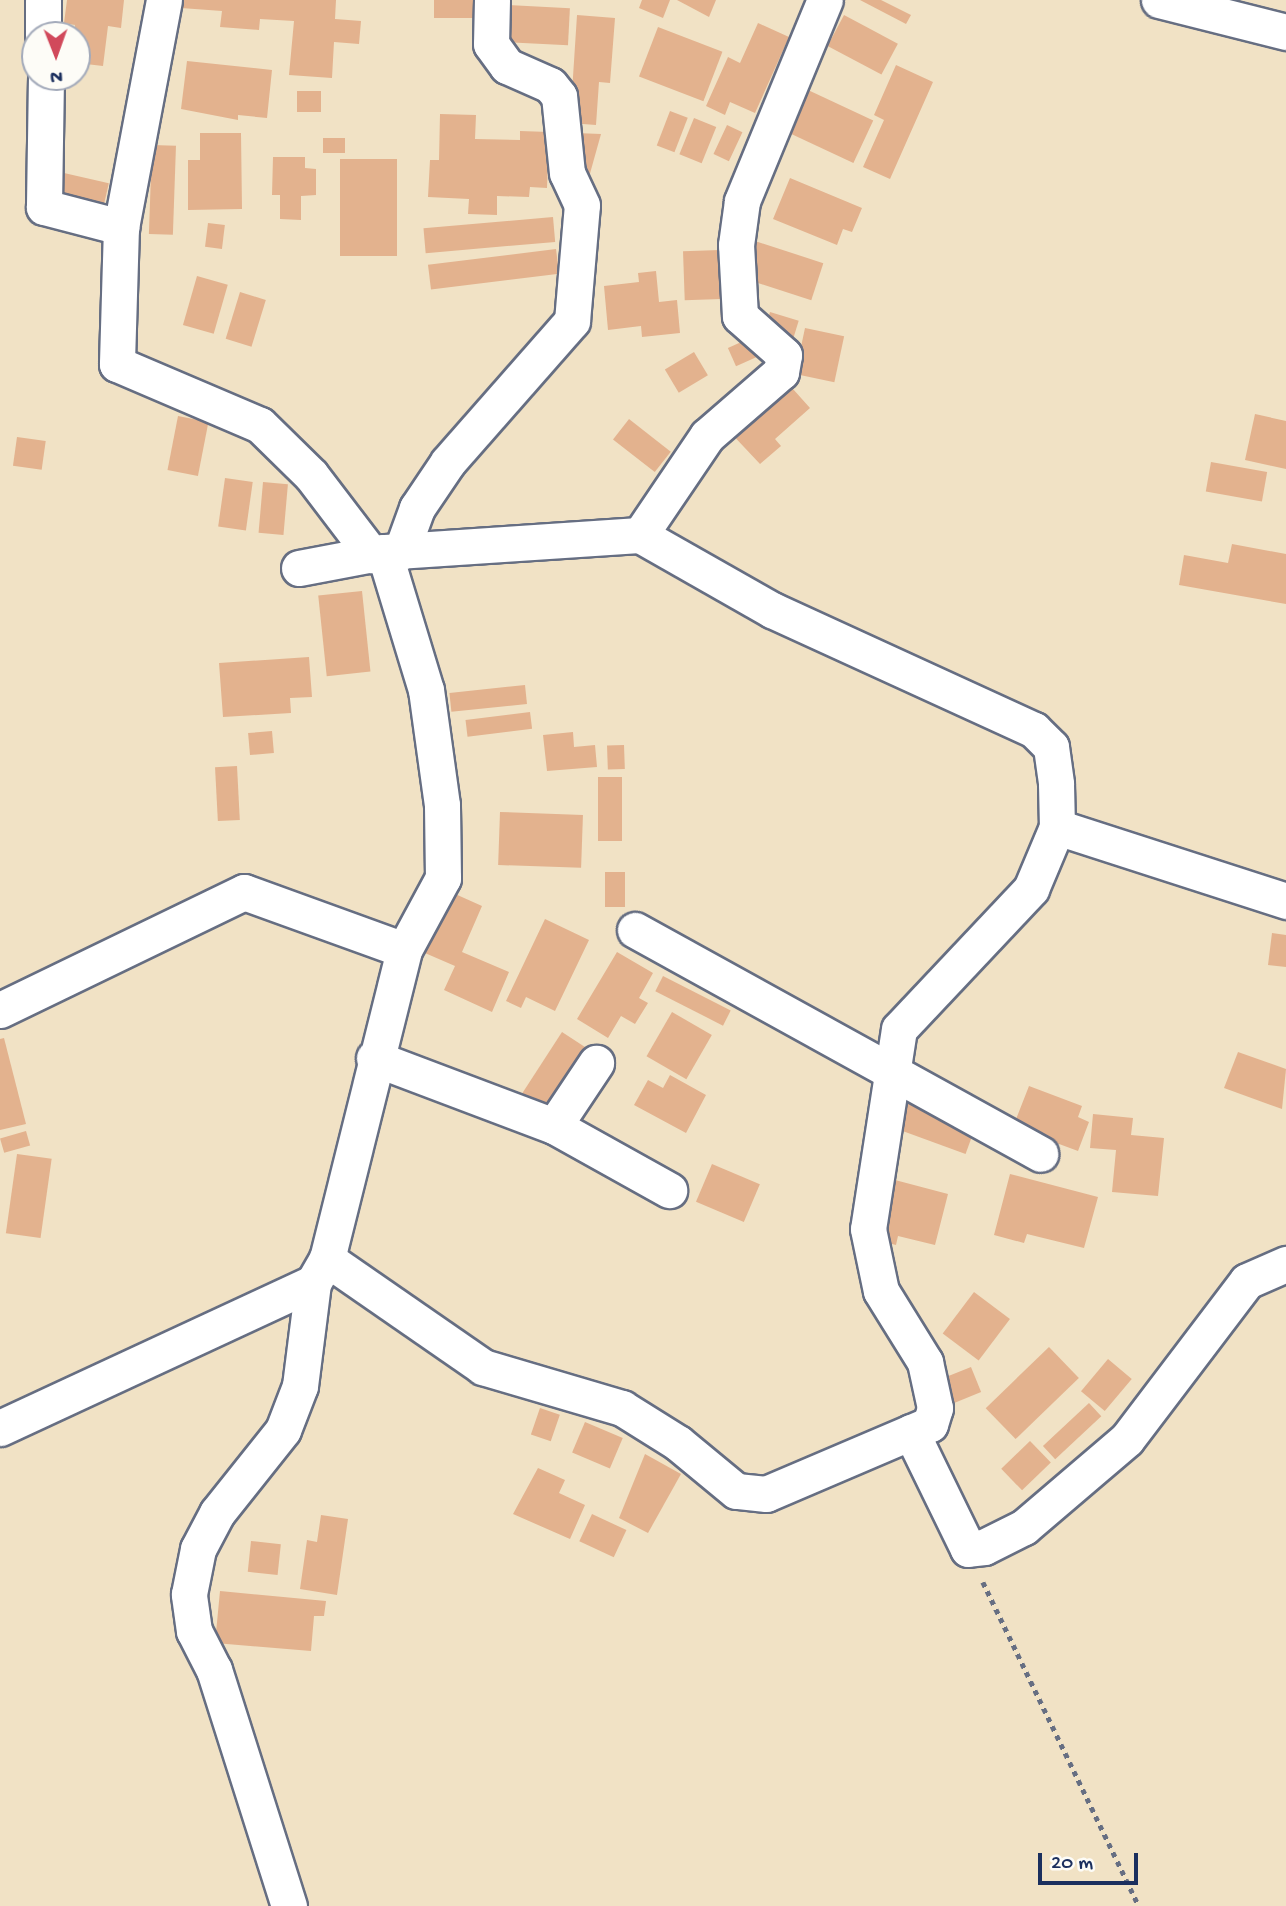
<!DOCTYPE html>
<style>
body{margin:0}
#map{position:relative;width:1286px;height:1906px;overflow:hidden;background:#f1e2c5;font-family:"Gochi Hand",sans-serif}
div>[style]{position:absolute}
[style*='--x']{left:calc(var(--x)*1px);top:calc(var(--y)*1px);width:calc(var(--w)*1px);rotate:calc(var(--a)*1deg)}
.building>*{inset:0;background:#e3b28e;transform-origin:0 0}
.path>*{height:4.5px;margin-top:-2.25px;transform-origin:0;background:repeating-linear-gradient(90deg,#666e82 0 5px,transparent 0 10px)}
.roads{filter:drop-shadow(2px 0 #666e82) drop-shadow(-2px 0 #666e82) drop-shadow(0 2px #666e82) drop-shadow(0 -2px #666e82)}
.minor>*{height:35px;margin:-17.5px;padding:0 17.5px;transform-origin:17.5px;border-radius:17.5px;background:#fff}
span{translate:-50% -50%;white-space:nowrap;text-align:center;line-height:1.15;-webkit-text-stroke:7px #fdfcf7;paint-order:stroke}
.north{position:absolute;left:21px;top:21px;width:70px;height:70px;box-sizing:border-box;background:#fdfcf7;border:2px solid #a3aaba;border-radius:50%;rotate:179deg;font-size:19px;font-weight:700;line-height:28px;text-align:center;color:#1b2f5e}
.north::after{content:'';display:block;margin:auto;width:24px;height:32px;background:#d1495b;clip-path:polygon(50% 0,100% 100%,50% 72%,0 100%)}
.scale{position:absolute;left:1038px;top:1853px;width:100px;height:32px;box-sizing:border-box;border:4px solid #1b2f5e;border-top:0;padding-left:9px;font-size:21px;line-height:24px;white-space:nowrap;color:#1b2f5e;-webkit-text-stroke:5px #fdfcf7;paint-order:stroke}
</style>
<div id="map">
<div class="building">
<i style="clip-path:polygon(67px 0,124px 0,121px 28px,108px 26px,103px 66px,77px 63px,75px 25px,64px 23px)"></i>
<i style="clip-path:polygon(182px 0,336px 0,335px 19px,361px 21px,359px 44px,334px 42px,332px 78px,289px 75px,294px 21px,260px 19px,259px 30px,220px 27px,222px 11px,181px 8px)"></i>
<i style="left:434px;top:0;width:42px;height:18px"></i>
<i style="clip-path:polygon(642px 0,670px 0,663px 18px,639px 8px)"></i>
<i style="clip-path:polygon(677px 0,716px 0,709px 17px)"></i>
<i style="clip-path:polygon(860px 0,881px 0,911px 15px,906px 24px)"></i>
<i style="left:506px;top:5px;width:64px;height:37px;rotate:3deg"></i>
<i style="clip-path:polygon(577px 15px,615px 18px,610px 83px,599px 82px,596px 125px,570px 123px)"></i>
<i style="left:844px;top:15px;width:61px;height:35px;rotate:28deg"></i>
<i style="clip-path:polygon(758px 23px,789px 37px,755px 113px,730px 102px,725px 115px,706px 106px,728px 57px,740px 63px)"></i>
<i style="left:658px;top:27px;width:69px;height:53px;rotate:21deg"></i>
<i style="clip-path:polygon(187px 61px,272px 70px,267px 118px,238px 115px,238px 120px,181px 109px)"></i>
<i style="clip-path:polygon(896px 65px,933px 82px,890px 179px,863px 167px,884px 120px,874px 115px)"></i>
<i style="left:808px;top:90px;width:72px;height:47px;rotate:25deg"></i>
<i style="left:297px;top:91px;width:24px;height:21px"></i>
<i style="left:670px;top:111px;width:19px;height:37px;rotate:21deg"></i>
<i style="clip-path:polygon(440px 114px,476px 115px,475px 139px,520px 140px,520px 131px,549px 132px,547px 188px,530px 187px,529px 197px,497px 196px,497px 215px,468px 214px,469px 199px,428px 197px,430px 160px,439px 160px)"></i>
<i style="left:694px;top:118px;width:24px;height:39px;rotate:22deg"></i>
<i style="left:727px;top:125px;width:17px;height:32px;rotate:25deg"></i>
<i style="clip-path:polygon(200px 133px,241px 133px,242px 209px,188px 210px,188px 160px,200px 160px)"></i>
<i style="clip-path:polygon(576px 133px,601px 134px,589px 177px,575px 177px)"></i>
<i style="left:345px;top:138px;width:15px;height:22px;rotate:90deg"></i>
<i style="left:152px;top:145px;width:24px;height:89px;rotate:2deg"></i>
<i style="clip-path:polygon(273px 157px,305px 157px,305px 168px,316px 169px,316px 195px,301px 196px,301px 220px,280px 219px,280px 195px,272px 195px)"></i>
<i style="left:340px;top:159px;width:57px;height:97px"></i>
<i style="left:64px;top:173px;width:46px;height:24px;rotate:13deg"></i>
<i style="clip-path:polygon(790px 178px,862px 208px,852px 232px,843px 229px,837px 245px,773px 219px)"></i>
<i style="left:553px;top:217px;width:25px;height:130px;rotate:85deg"></i>
<i style="left:208px;top:223px;width:17px;height:24px;rotate:7deg"></i>
<i style="left:752px;top:240px;width:75px;height:39px;rotate:18deg"></i>
<i style="left:556px;top:249px;width:25px;height:129px;rotate:83deg"></i>
<i style="left:720px;top:250px;width:49px;height:37px;rotate:88deg"></i>
<i style="clip-path:polygon(656px 271px,659px 302px,677px 300px,680px 333px,642px 337px,641px 326px,608px 330px,604px 286px,639px 282px,638px 273px)"></i>
<i style="left:197px;top:276px;width:32px;height:51px;rotate:16deg"></i>
<i style="left:240px;top:292px;width:27px;height:49px;rotate:17deg"></i>
<i style="left:770px;top:312px;width:30px;height:21px;rotate:17deg"></i>
<i style="left:805px;top:328px;width:40px;height:47px;rotate:12deg"></i>
<i style="left:748px;top:339px;width:20px;height:22px;rotate:66deg"></i>
<i style="left:694px;top:352px;width:27px;height:34px;rotate:59deg"></i>
<i style="clip-path:polygon(784px 379px,810px 408px,775px 439px,781px 446px,760px 464px,728px 430px)"></i>
<i style="clip-path:polygon(1255px 414px,1286px 421px,1286px 469px,1245px 460px)"></i>
<i style="left:178px;top:416px;width:31px;height:55px;rotate:11deg"></i>
<i style="left:629px;top:419px;width:53px;height:26px;rotate:38deg"></i>
<i style="left:17px;top:437px;width:29px;height:29px;rotate:8deg"></i>
<i style="left:1211px;top:462px;width:57px;height:30px;rotate:10deg"></i>
<i style="left:225px;top:478px;width:28px;height:49px;rotate:8deg"></i>
<i style="left:263px;top:482px;width:25px;height:51px;rotate:5deg"></i>
<i style="clip-path:polygon(1232px 544px,1286px 554px,1286px 604px,1179px 585px,1184px 555px,1228px 563px)"></i>
<i style="left:362px;top:591px;width:81px;height:44px;rotate:84deg"></i>
<i style="clip-path:polygon(309px 657px,312px 697px,290px 698px,291px 713px,223px 717px,219px 663px)"></i>
<i style="left:525px;top:685px;width:19px;height:76px;rotate:84deg"></i>
<i style="left:530px;top:712px;width:17px;height:65px;rotate:83deg"></i>
<i style="left:272px;top:731px;width:22px;height:24px;rotate:85deg"></i>
<i style="clip-path:polygon(573px 732px,574px 747px,595px 745px,597px 767px,547px 771px,543px 735px)"></i>
<i style="left:624px;top:745px;width:24px;height:17px;rotate:88deg"></i>
<i style="left:237px;top:766px;width:54px;height:22px;rotate:87deg"></i>
<i style="left:598px;top:777px;width:24px;height:64px"></i>
<i style="left:500px;top:812px;width:83px;height:53px;rotate:2deg"></i>
<i style="left:605px;top:872px;width:20px;height:35px"></i>
<i style="clip-path:polygon(444px 889px,482px 906px,462px 952px,509px 972px,492px 1012px,444px 990px,455px 966px,418px 950px)"></i>
<i style="clip-path:polygon(545px 919px,589px 940px,555px 1011px,526px 997px,521px 1008px,506px 1001px)"></i>
<i style="clip-path:polygon(1272px 933px,1286px 935px,1286px 967px,1268px 965px)"></i>
<i style="clip-path:polygon(617px 952px,653px 973px,639px 998px,648px 1003px,635px 1024px,621px 1016px,608px 1038px,577px 1019px)"></i>
<i style="left:663px;top:976px;width:76px;height:17px;rotate:27deg"></i>
<i style="left:672px;top:1012px;width:46px;height:51px;rotate:30deg"></i>
<i style="left:562px;top:1032px;width:31px;height:78px;rotate:33deg"></i>
<i style="clip-path:polygon(4px 1038px,26px 1124px,0 1130px,0 1039px)"></i>
<i style="clip-path:polygon(1238px 1052px,1286px 1069px,1282px 1109px,1224px 1088px)"></i>
<i style="clip-path:polygon(670px 1075px,706px 1095px,686px 1133px,634px 1105px,648px 1080px,663px 1088px)"></i>
<i style="clip-path:polygon(1029px 1086px,1082px 1106px,1078px 1117px,1089px 1122px,1078px 1151px,1013px 1127px)"></i>
<i style="left:905px;top:1101px;width:75px;height:29px;rotate:20deg"></i>
<i style="clip-path:polygon(1093px 1114px,1133px 1118px,1131px 1135px,1164px 1138px,1158px 1196px,1112px 1192px,1116px 1150px,1090px 1148px)"></i>
<i style="left:26px;top:1131px;width:15px;height:27px;rotate:74deg"></i>
<i style="left:17px;top:1154px;width:35px;height:80px;rotate:8deg"></i>
<i style="left:712px;top:1164px;width:52px;height:41px;rotate:23deg"></i>
<i style="clip-path:polygon(1010px 1174px,1098px 1197px,1084px 1248px,1027px 1234px,1024px 1243px,994px 1235px)"></i>
<i style="clip-path:polygon(895px 1180px,948px 1194px,935px 1245px,898px 1236px,896px 1245px,880px 1241px)"></i>
<i style="left:974px;top:1292px;width:45px;height:52px;rotate:37deg"></i>
<i style="left:1049px;top:1347px;width:43px;height:88px;rotate:46deg"></i>
<i style="left:1108px;top:1359px;width:31px;height:42px;rotate:40deg"></i>
<i style="left:971px;top:1367px;width:27px;height:33px;rotate:68deg"></i>
<i style="left:1089px;top:1403px;width:18px;height:63px;rotate:47deg"></i>
<i style="left:540px;top:1408px;width:21px;height:28px;rotate:19deg"></i>
<i style="left:585px;top:1422px;width:41px;height:33px;rotate:23deg"></i>
<i style="left:1030px;top:1441px;width:30px;height:40px;rotate:46deg"></i>
<i style="clip-path:polygon(645px 1454px,681px 1474px,648px 1533px,619px 1518px)"></i>
<i style="clip-path:polygon(538px 1468px,565px 1480px,559px 1493px,585px 1505px,570px 1539px,513px 1514px)"></i>
<i style="left:592px;top:1514px;width:38px;height:30px;rotate:25deg"></i>
<i style="clip-path:polygon(321px 1515px,348px 1519px,337px 1595px,300px 1589px,307px 1540px,317px 1542px)"></i>
<i style="left:251px;top:1541px;width:30px;height:31px;rotate:6deg"></i>
<i style="clip-path:polygon(220px 1591px,326px 1601px,324px 1616px,314px 1616px,311px 1651px,215px 1643px)"></i>
</div>
<div class="path">
<i style="--x:983;--y:1582;--w:360;--a:64.3"></i>
</div>
<div class="roads">
<div class="minor">
<i style="--x:43;--y:0;--w:35;--a:90"></i>
<i style="--x:164;--y:0;--w:231;--a:100.7"></i>
<i style="--x:121;--y:227;--w:137;--a:91.7"></i>
<i style="--x:117;--y:364;--w:155;--a:23.1"></i>
<i style="--x:260;--y:425;--w:71;--a:44.4"></i>
<i style="--x:311;--y:475;--w:101;--a:52.7"></i>
<i style="--x:1159;--y:0;--w:131;--a:14.1"></i>
<i style="--x:46;--y:77;--w:130;--a:90.9"></i>
<i style="--x:44;--y:207;--w:80;--a:14.6"></i>
<i style="--x:640;--y:535;--w:120;--a:-55.9"></i>
<i style="--x:707;--y:436;--w:98;--a:-40.9"></i>
<i style="--x:781;--y:372;--w:17;--a:-80"></i>
<i style="--x:784;--y:355;--w:59;--a:-138.4"></i>
<i style="--x:740;--y:316;--w:71;--a:-93.2"></i>
<i style="--x:736;--y:245;--w:44;--a:-82.2"></i>
<i style="--x:742;--y:201;--w:217;--a:-67.6"></i>
<i style="--x:401;--y:552;--w:47;--a:-70"></i>
<i style="--x:417;--y:508;--w:55;--a:-56"></i>
<i style="--x:448;--y:462;--w:188;--a:-48.7"></i>
<i style="--x:572;--y:321;--w:116;--a:-85.1"></i>
<i style="--x:582;--y:205;--w:35;--a:-115"></i>
<i style="--x:567;--y:173;--w:77;--a:-95.9"></i>
<i style="--x:559;--y:96;--w:14;--a:-129"></i>
<i style="--x:550;--y:85;--w:47;--a:-156.2"></i>
<i style="--x:507;--y:66;--w:27;--a:-126"></i>
<i style="--x:491;--y:44;--w:44;--a:-88.7"></i>
<i style="--x:299;--y:568;--w:86;--a:-10.7"></i>
<i style="--x:384;--y:552;--w:257;--a:-3.8"></i>
<i style="--x:640;--y:535;--w:152;--a:29.6"></i>
<i style="--x:772;--y:610;--w:288;--a:24.6"></i>
<i style="--x:1034;--y:730;--w:24;--a:45"></i>
<i style="--x:1051;--y:747;--w:37;--a:82"></i>
<i style="--x:1056;--y:784;--w:43;--a:88.7"></i>
<i style="--x:1057;--y:827;--w:67;--a:112.8"></i>
<i style="--x:1031;--y:889;--w:192;--a:133.3"></i>
<i style="--x:899;--y:1029;--w:202;--a:98.8"></i>
<i style="--x:868;--y:1229;--w:63;--a:78.2"></i>
<i style="--x:881;--y:1291;--w:84;--a:58.2"></i>
<i style="--x:925;--y:1362;--w:47;--a:77.7"></i>
<i style="--x:935;--y:1408;--w:17;--a:107"></i>
<i style="--x:930;--y:1424;--w:178;--a:156.9"></i>
<i style="--x:766;--y:1494;--w:30;--a:-174"></i>
<i style="--x:736;--y:1491;--w:75;--a:-140.4"></i>
<i style="--x:678;--y:1443;--w:66;--a:-148"></i>
<i style="--x:622;--y:1408;--w:145;--a:-163.6"></i>
<i style="--x:483;--y:1367;--w:190;--a:-145.3"></i>
<i style="--x:1057;--y:827;--w:241;--a:17.9"></i>
<i style="--x:635;--y:930;--w:463;--a:28.9"></i>
<i style="--x:0;--y:1010;--w:271;--a:-25.8"></i>
<i style="--x:244;--y:892;--w:170;--a:19.9"></i>
<i style="--x:374;--y:1058;--w:192;--a:20.7"></i>
<i style="--x:554;--y:1126;--w:132;--a:29.1"></i>
<i style="--x:554;--y:1126;--w:76;--a:-56.3"></i>
<i style="--x:0;--y:1428;--w:345;--a:-24.9"></i>
<i style="--x:911;--y:1432;--w:130;--a:64"></i>
<i style="--x:968;--y:1549;--w:16;--a:-7"></i>
<i style="--x:984;--y:1547;--w:45;--a:-26.6"></i>
<i style="--x:1024;--y:1527;--w:135;--a:-40.5"></i>
<i style="--x:1127;--y:1439;--w:198;--a:-52.8"></i>
<i style="--x:1247;--y:1281;--w:43;--a:-23.6"></i>
<i style="--x:289;--y:1906;--w:248;--a:-107.6"></i>
<i style="--x:214;--y:1670;--w:44;--a:-117.1"></i>
<i style="--x:194;--y:1631;--w:37;--a:-98"></i>
<i style="--x:189;--y:1594;--w:46;--a:-78.7"></i>
<i style="--x:198;--y:1549;--w:41;--a:-62.2"></i>
<i style="--x:217;--y:1513;--w:106;--a:-51.5"></i>
<i style="--x:283;--y:1430;--w:47;--a:-68.9"></i>
<i style="--x:300;--y:1386;--w:104;--a:-82.8"></i>
<i style="--x:313;--y:1283;--w:28;--a:-60"></i>
<i style="--x:327;--y:1259;--w:318;--a:-76"></i>
<i style="--x:404;--y:950;--w:82;--a:-61.6"></i>
<i style="--x:443;--y:878;--w:73;--a:-90.8"></i>
<i style="--x:442;--y:805;--w:116;--a:-97.9"></i>
<i style="--x:426;--y:690;--w:144;--a:-106.9"></i>
</div>
</div>
<div class="north">N</div>
<div class="scale">20 m</div>
</div>
